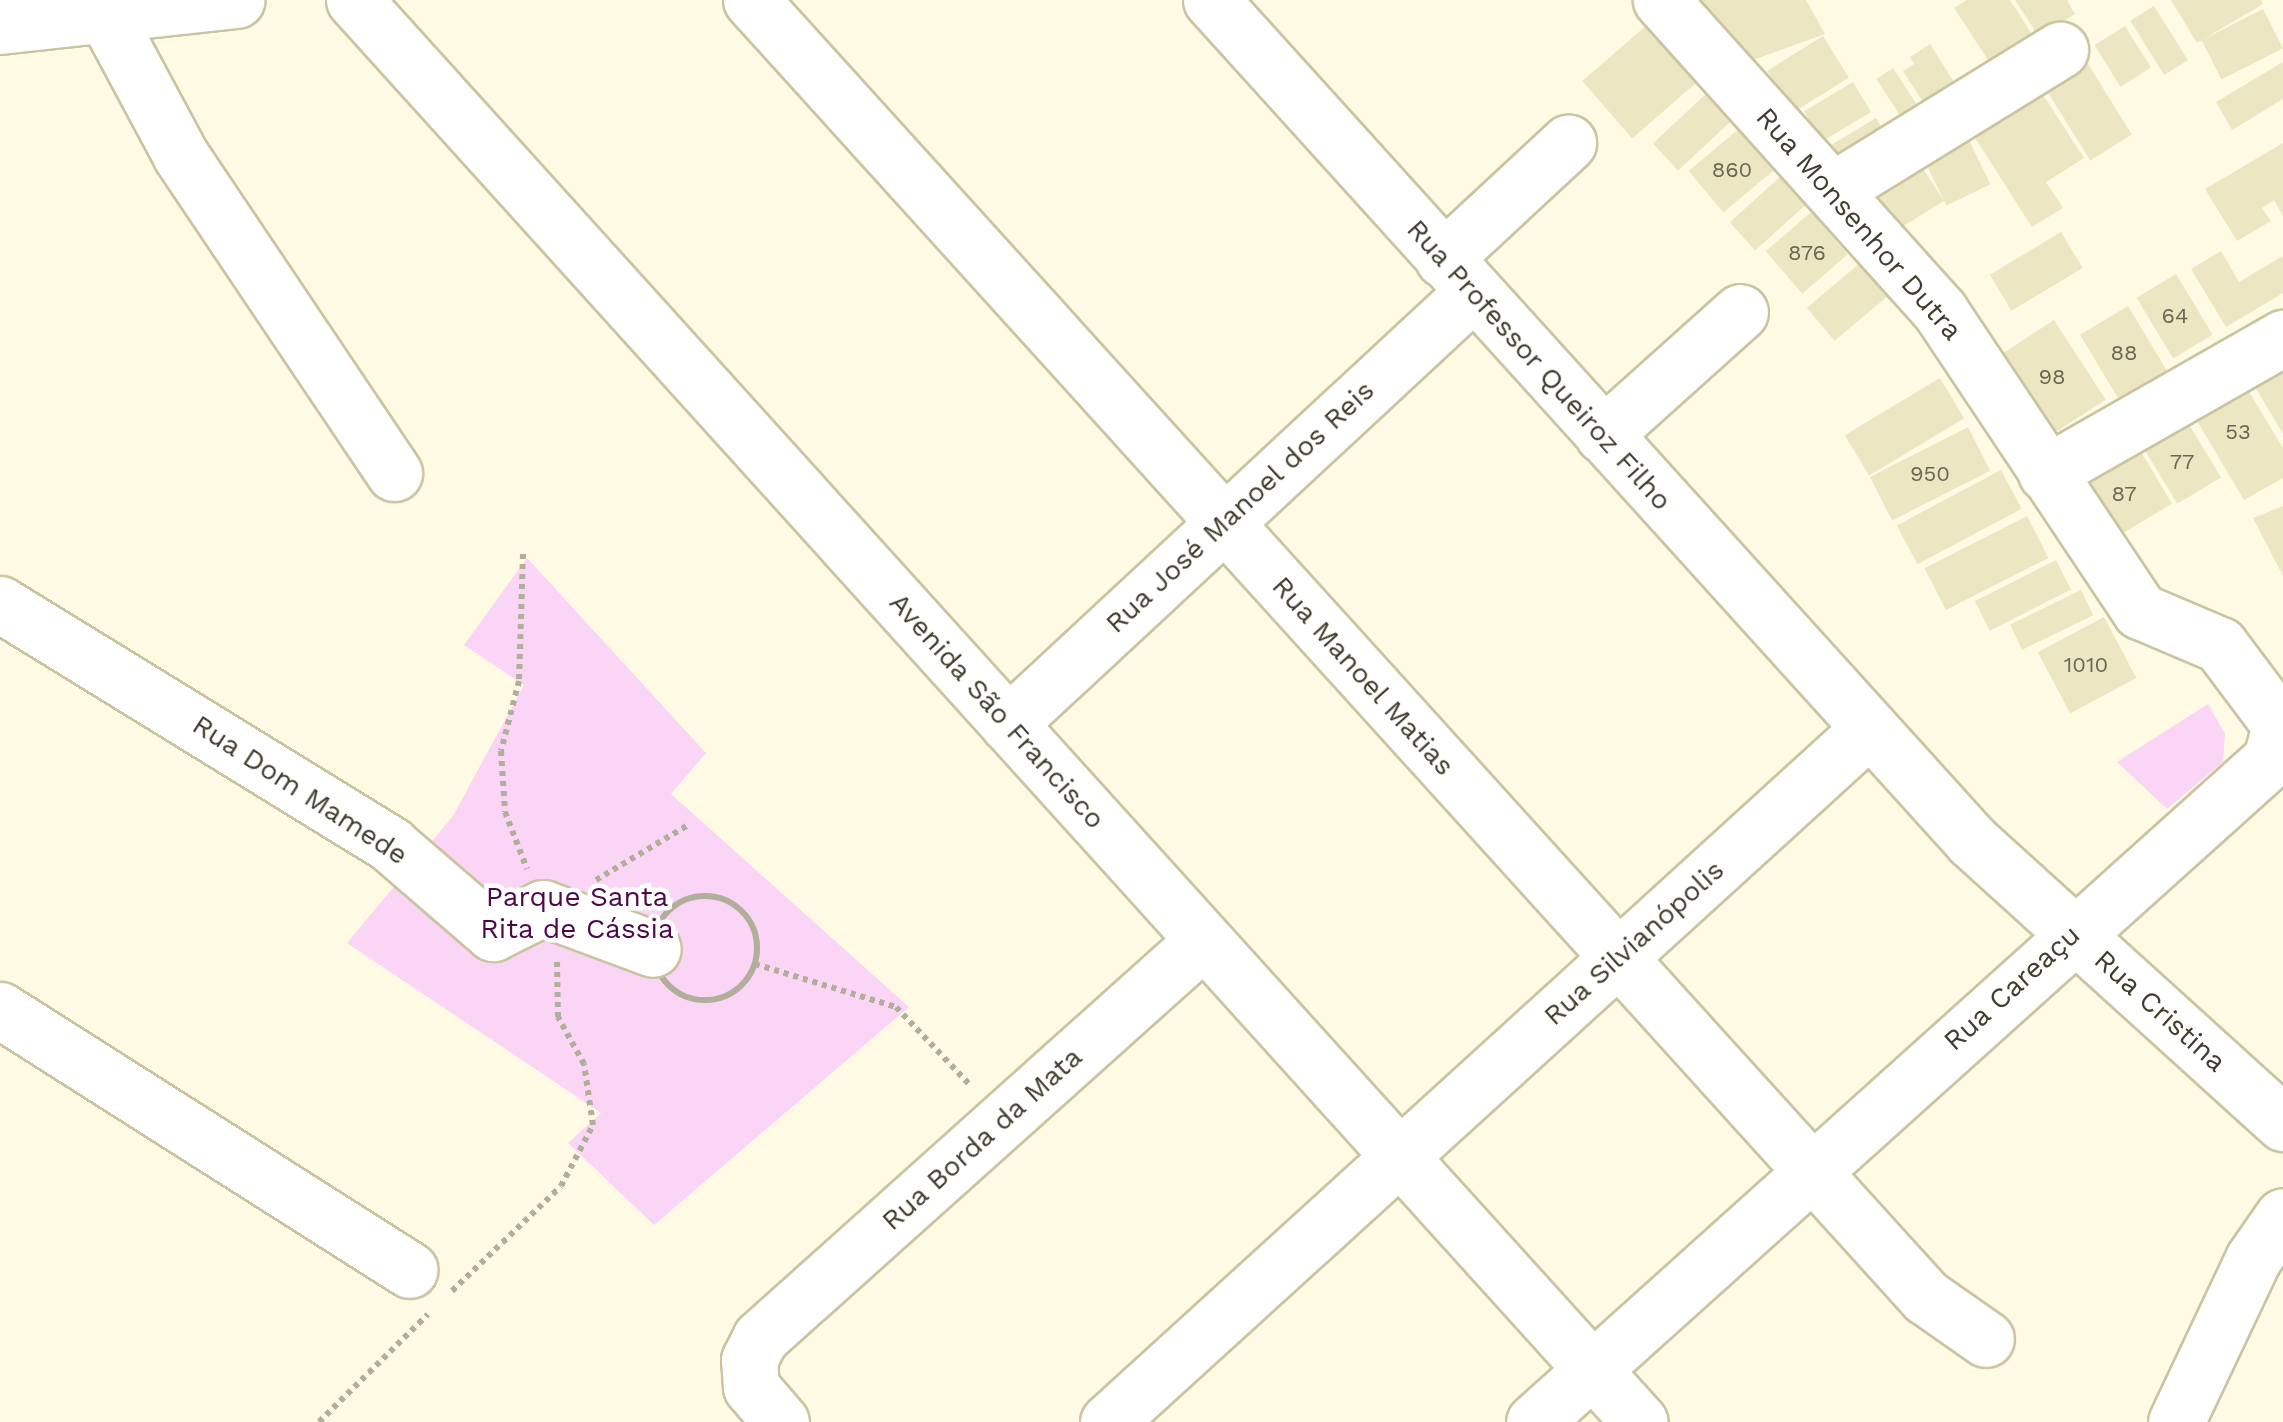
<!DOCTYPE html>
<meta charset="utf-8">
<style>
body{margin:0}
#map{position:relative;width:2283px;height:1422px;overflow:hidden;background:#fefae4;font-family:"Work Sans",sans-serif}
div>[style]{position:absolute}
[style*='--x']{left:calc(var(--x)*1px);top:calc(var(--y)*1px);width:calc(var(--w)*1px);rotate:calc(var(--a)*1deg)}
.green>*{inset:0;background:#fbd5f6}
.building>*{inset:0;background:#ede6c2;transform-origin:0 0}
.path>*{height:6px;margin-top:-3px;transform-origin:0;background:repeating-linear-gradient(90deg,#b1ae9b 0 5px,transparent 0 10px)}
.path>.ring{margin:-3px;padding:0;box-sizing:content-box;background:none;border:6px solid #b1ae9b;border-radius:50%}
.roads{filter:drop-shadow(2px 0 #cac4a1) drop-shadow(-2px 0 #cac4a1) drop-shadow(0 2px #cac4a1) drop-shadow(0 -2px #cac4a1)}
.minor>*{height:55px;margin:-27.5px;padding:0 27.5px;transform-origin:27.5px;border-radius:27.5px;background:#fff}
span{translate:-50% -50%;white-space:nowrap;text-align:center;line-height:1.15;-webkit-text-stroke:9px #fff;paint-order:stroke}
.number-label{font-size:22px;color:#6b6754}
.number-label span{-webkit-text-stroke-width:0}
.street-label{font-size:28px;color:#403d2f}
.park-label{font-size:28px;color:#4c0849}
</style>
<div id="map">
<div class="green">
<i style="clip-path:polygon(527px 558px,706px 753px,671px 794px,909px 1007px,654px 1225px,568px 1143px,601px 1113px,347px 943px,453px 816px,524px 685px,464px 645px)"></i>
<i style="clip-path:polygon(2208px 704px,2225px 734px,2223px 762px,2167px 809px,2117px 762px)"></i>
</div>
<div class="building">
<i style="clip-path:polygon(1694px 0,1806px 0,1825px 34px,1753px 60px)"></i>
<i style="clip-path:polygon(1967px 0,2010px 0,2035px 39px,1992px 66px,1954px 8px)"></i>
<i style="clip-path:polygon(2015px 0,2067px 0,2075px 14px,2039px 37px)"></i>
<i style="clip-path:polygon(2171px 0,2261px 0,2263px 4px,2197px 43px)"></i>
<i style="left:2154px;top:6px;width:64px;height:28px;rotate:58deg"></i>
<i style="left:2263px;top:9px;width:44px;height:69px;rotate:63deg"></i>
<i style="left:1648px;top:24px;width:76px;height:87px;rotate:49deg"></i>
<i style="left:2125px;top:26px;width:49px;height:36px;rotate:58deg"></i>
<i style="left:1823px;top:36px;width:49px;height:66px;rotate:58deg"></i>
<i style="clip-path:polygon(1930px 44px,1959px 90px,1928px 110px,1903px 71px,1914px 64px,1910px 57px)"></i>
<i style="left:2081px;top:53px;width:96px;height:49px;rotate:58deg"></i>
<i style="clip-path:polygon(2283px 62px,2283px 99px,2232px 130px,2216px 102px)"></i>
<i style="left:1893px;top:68px;width:59px;height:20px;rotate:57deg"></i>
<i style="left:1853px;top:82px;width:35px;height:57px;rotate:59deg"></i>
<i style="clip-path:polygon(2036px 84px,2084px 158px,2046px 182px,2063px 208px,2032px 227px,1970px 130px)"></i>
<i style="left:1707px;top:93px;width:37px;height:74px;rotate:47deg"></i>
<i style="left:1876px;top:118px;width:23px;height:53px;rotate:59deg"></i>
<i style="left:1740px;top:128px;width:54px;height:67px;rotate:50deg"></i>
<i style="left:1965px;top:132px;width:58px;height:49px;rotate:64deg"></i>
<i style="clip-path:polygon(2283px 143px,2283px 216px,2274px 200px,2262px 208px,2271px 221px,2237px 241px,2205px 189px)"></i>
<i style="clip-path:polygon(1920px 164px,1944px 201px,1897px 230px,1867px 195px)"></i>
<i style="left:1781px;top:176px;width:38px;height:69px;rotate:48deg"></i>
<i style="left:1811px;top:212px;width:56px;height:60px;rotate:49deg"></i>
<i style="left:2061px;top:232px;width:42px;height:83px;rotate:59deg"></i>
<i style="clip-path:polygon(2221px 251px,2239px 282px,2283px 256px,2283px 293px,2226px 327px,2191px 269px)"></i>
<i style="left:1859px;top:264px;width:43px;height:68px;rotate:50deg"></i>
<i style="left:2176px;top:274px;width:71px;height:46px;rotate:59deg"></i>
<i style="left:2128px;top:306px;width:77px;height:56px;rotate:59deg"></i>
<i style="left:2054px;top:320px;width:95px;height:66px;rotate:57deg"></i>
<i style="clip-path:polygon(2283px 364px,2283px 434px,2252px 382px)"></i>
<i style="left:1940px;top:378px;width:47px;height:111px;rotate:59deg"></i>
<i style="clip-path:polygon(2245px 385px,2283px 448px,2283px 478px,2244px 500px,2194px 416px)"></i>
<i style="left:2187px;top:421px;width:66px;height:51px;rotate:59deg"></i>
<i style="left:1968px;top:427px;width:49px;height:110px;rotate:63deg"></i>
<i style="left:2138px;top:447px;width:66px;height:72px;rotate:59deg"></i>
<i style="left:2001px;top:470px;width:44px;height:118px;rotate:62deg"></i>
<i style="clip-path:polygon(2283px 506px,2283px 576px,2253px 518px)"></i>
<i style="left:2027px;top:516px;width:47px;height:115px;rotate:63deg"></i>
<i style="left:2056px;top:560px;width:33px;height:91px;rotate:63deg"></i>
<i style="left:2081px;top:590px;width:28px;height:79px;rotate:64deg"></i>
<i style="left:2104px;top:617px;width:69px;height:75px;rotate:62deg"></i>
</div>
<div class="path">
<i style="--x:523;--y:554;--w:127;--a:91.8"></i>
<i style="--x:519;--y:681;--w:72;--a:104.4"></i>
<i style="--x:501;--y:751;--w:61;--a:86.2"></i>
<i style="--x:505;--y:812;--w:61;--a:68.9"></i>
<i style="--x:596;--y:880;--w:109;--a:-30.8"></i>
<i class="ring" style="left:653px;top:896px;width:98px;height:98px"></i>
<i style="--x:755;--y:964;--w:147;--a:17"></i>
<i style="--x:896;--y:1007;--w:109;--a:46.5"></i>
<i style="--x:452;--y:1291;--w:151;--a:-43.9"></i>
<i style="--x:561;--y:1186;--w:69;--a:-62.3"></i>
<i style="--x:593;--y:1125;--w:62;--a:-98.4"></i>
<i style="--x:584;--y:1064;--w:54;--a:-119"></i>
<i style="--x:558;--y:1017;--w:56;--a:-91"></i>
<i style="--x:319;--y:1422;--w:153;--a:-44.7"></i>
</div>
<div class="roads">
<div class="minor">
<i style="--x:354;--y:0;--w:1917;--a:47.88"></i>
<i style="--x:751;--y:0;--w:1750;--a:47.83"></i>
<i style="--x:1926;--y:1297;--w:73;--a:35"></i>
<i style="--x:1211;--y:0;--w:1134;--a:47.86"></i>
<i style="--x:1972;--y:841;--w:420;--a:42.2"></i>
<i style="--x:106;--y:16;--w:159;--a:61.8"></i>
<i style="--x:181;--y:156;--w:382;--a:56.1"></i>
<i style="--x:0;--y:26;--w:238;--a:-6.3"></i>
<i style="--x:1833;--y:190;--w:267;--a:-31.7"></i>
<i style="--x:1443;--y:259;--w:171;--a:-42.9"></i>
<i style="--x:1603;--y:435;--w:184;--a:-41.9"></i>
<i style="--x:2046;--y:473;--w:273;--a:-29.7"></i>
<i style="--x:0;--y:604;--w:459;--a:31.6"></i>
<i style="--x:391;--y:845;--w:135;--a:40.8"></i>
<i style="--x:493;--y:933;--w:56;--a:-26.6"></i>
<i style="--x:543;--y:908;--w:117;--a:20.4"></i>
<i style="--x:1008;--y:724;--w:635;--a:-42.89"></i>
<i style="--x:0;--y:1010;--w:485;--a:32.4"></i>
<i style="--x:781;--y:1422;--w:46;--a:-130.6"></i>
<i style="--x:751;--y:1387;--w:27;--a:-94"></i>
<i style="--x:749;--y:1360;--w:25;--a:-63"></i>
<i style="--x:760;--y:1338;--w:596;--a:-41.87"></i>
<i style="--x:1108;--y:1422;--w:1029;--a:-42.32"></i>
<i style="--x:1534;--y:1422;--w:991;--a:-41.97"></i>
<i style="--x:2271;--y:759;--w:35;--a:-75"></i>
<i style="--x:2280;--y:725;--w:100;--a:-126.9"></i>
<i style="--x:2220;--y:645;--w:87;--a:-157"></i>
<i style="--x:2140;--y:611;--w:361;--a:-123.7"></i>
<i style="--x:1940;--y:311;--w:418;--a:-131.9"></i>
<i style="--x:2176;--y:1422;--w:180;--a:-64.7"></i>
<i style="--x:2253;--y:1259;--w:52;--a:-55.1"></i>
</div>
</div>
<div class="number-label">
<span style="left:1732px;top:170px">860</span>
<span style="left:1807px;top:253px">876</span>
<span style="left:2175px;top:316px">64</span>
<span style="left:2124px;top:353px">88</span>
<span style="left:2052px;top:377px">98</span>
<span style="left:2238px;top:432px">53</span>
<span style="left:2182px;top:462px">77</span>
<span style="left:1930px;top:474px">950</span>
<span style="left:2124px;top:494px">87</span>
<span style="left:2086px;top:665px">1010</span>
</div>
<div class="street-label">
<span style="left:1859px;top:224px;rotate:49deg">Rua Monsenhor Dutra</span>
<span style="left:1539px;top:365px;rotate:48deg">Rua Professor Queiroz Filho</span>
<span style="left:1240px;top:507px;rotate:-43deg">Rua José Manoel dos Reis</span>
<span style="left:1363px;top:676px;rotate:48deg">Rua Manoel Matias</span>
<span style="left:997px;top:711px;rotate:48deg">Avenida São Francisco</span>
<span style="left:300px;top:790px;rotate:33deg">Rua Dom Mamede</span>
<span style="left:1634px;top:943px;rotate:-42deg">Rua Silvianópolis</span>
<span style="left:2012px;top:988px;rotate:-42deg">Rua Careaçu</span>
<span style="left:2160px;top:1011px;rotate:42deg">Rua Cristina</span>
<span style="left:982px;top:1139px;rotate:-42deg">Rua Borda da Mata</span>
</div>
<div class="park-label">
<span style="left:577px;top:913px">Parque Santa<br>Rita de Cássia</span>
</div>
</div>
